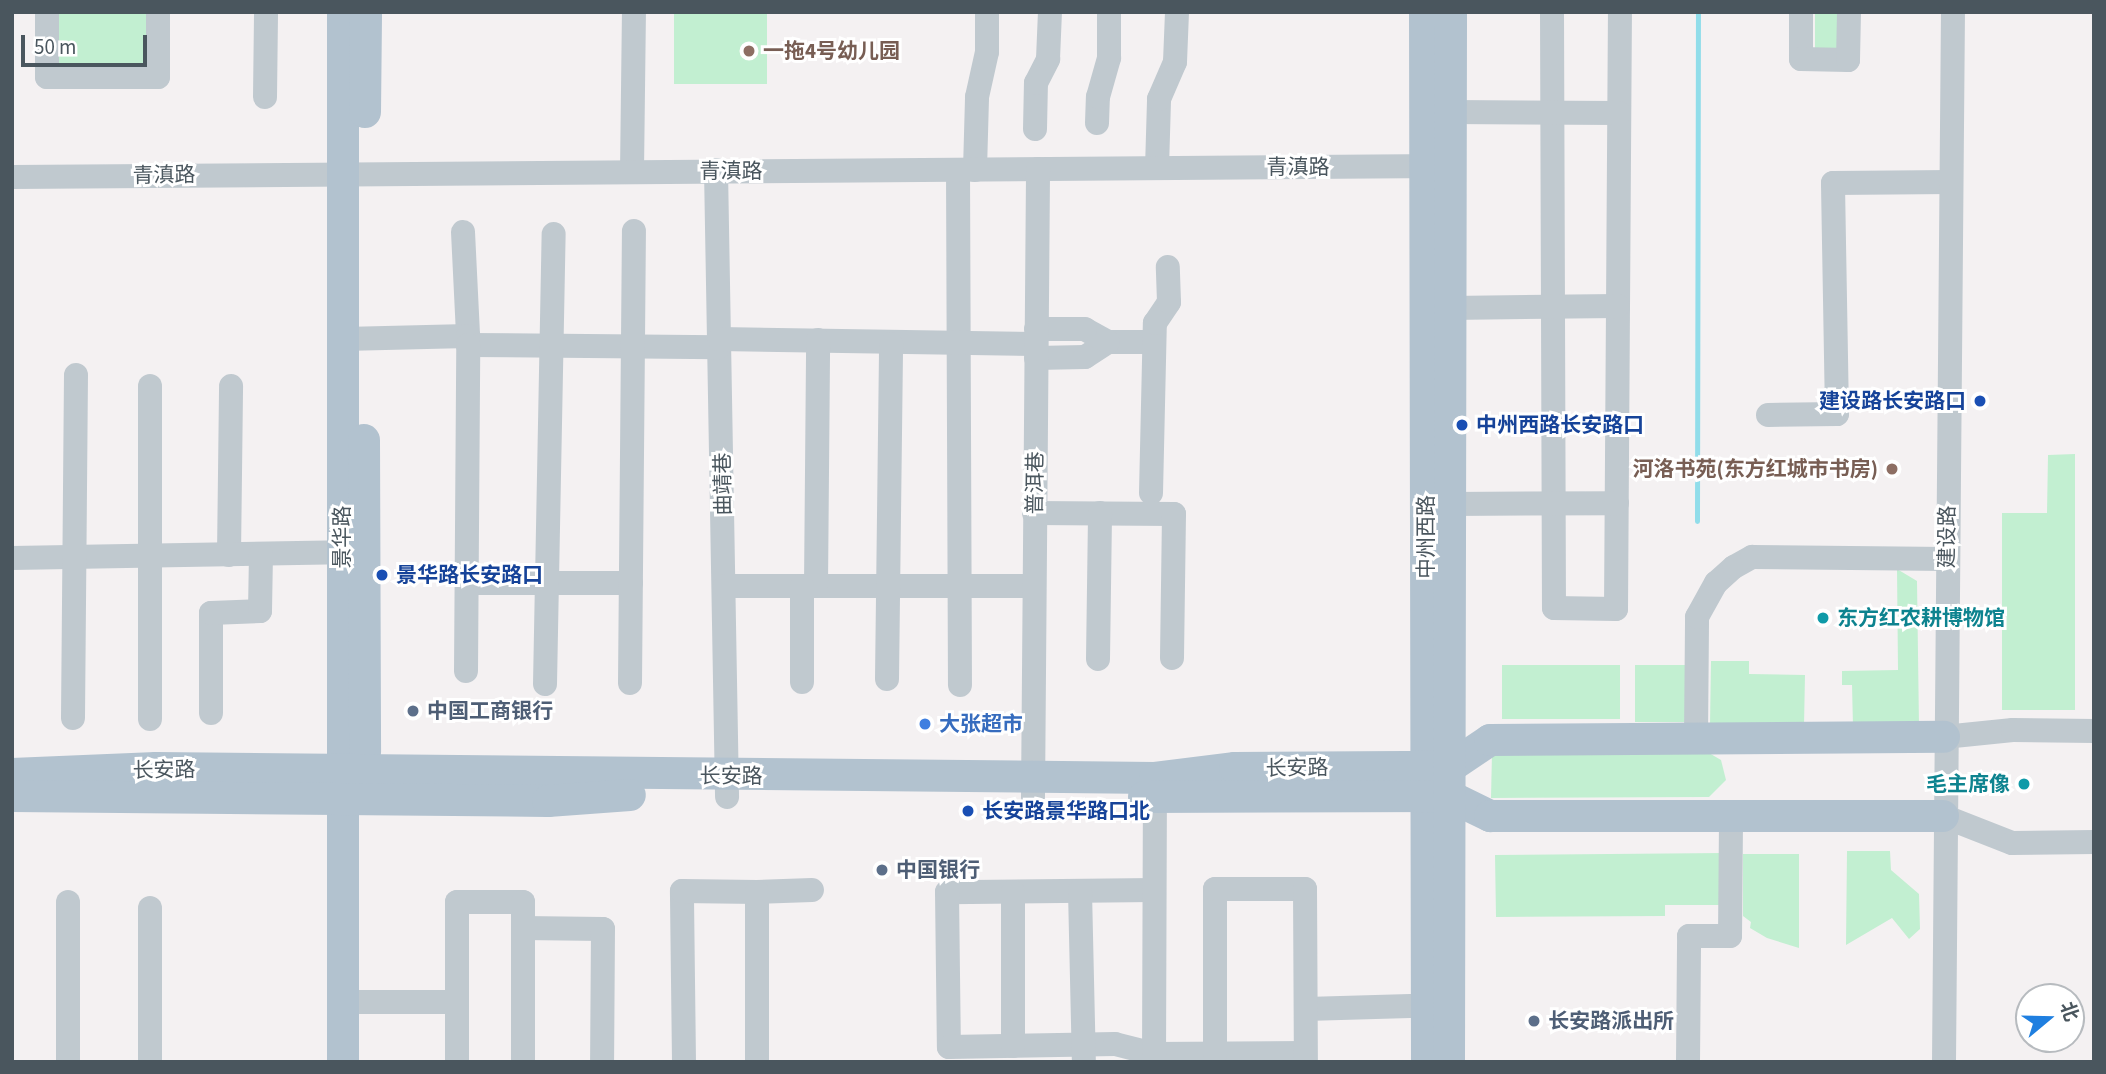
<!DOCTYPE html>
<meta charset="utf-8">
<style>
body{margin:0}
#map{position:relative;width:2106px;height:1074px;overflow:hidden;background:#f4f1f2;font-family:"Source Sans 3","Noto Sans SC",sans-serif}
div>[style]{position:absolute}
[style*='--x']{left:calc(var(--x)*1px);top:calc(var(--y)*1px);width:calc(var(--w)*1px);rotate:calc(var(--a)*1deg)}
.green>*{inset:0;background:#c2efd1;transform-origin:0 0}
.stream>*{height:5px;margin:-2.5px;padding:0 2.5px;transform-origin:2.5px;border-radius:2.5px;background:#91ddea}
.minor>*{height:24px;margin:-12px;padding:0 12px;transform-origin:12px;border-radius:12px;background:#c0c9cf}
.major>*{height:32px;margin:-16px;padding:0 16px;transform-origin:16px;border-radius:16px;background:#b2c2cf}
.dots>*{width:19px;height:19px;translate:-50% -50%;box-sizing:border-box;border:4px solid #fff;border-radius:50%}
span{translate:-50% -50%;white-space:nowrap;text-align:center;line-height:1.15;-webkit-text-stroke:6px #fff;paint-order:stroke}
.education-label{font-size:21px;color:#785e54;font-weight:700}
.left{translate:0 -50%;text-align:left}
.right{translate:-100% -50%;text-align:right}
.street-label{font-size:21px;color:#4a565e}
.transit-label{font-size:21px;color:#164399;font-weight:700}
.culture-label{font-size:21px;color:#0d838f;font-weight:700}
.service-label{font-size:21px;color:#4e5e75;font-weight:700}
.shop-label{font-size:21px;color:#366cbe;font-weight:700}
.frame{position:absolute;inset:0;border:14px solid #4a565e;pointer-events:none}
.north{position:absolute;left:2015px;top:983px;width:70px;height:70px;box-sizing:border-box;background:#fff;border:2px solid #b7bbbf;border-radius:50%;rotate:71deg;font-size:19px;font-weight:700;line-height:28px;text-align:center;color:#4a565e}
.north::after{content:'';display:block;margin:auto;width:24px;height:32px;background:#1f7fe0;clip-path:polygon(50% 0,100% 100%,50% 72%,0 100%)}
.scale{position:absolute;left:21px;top:35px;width:126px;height:32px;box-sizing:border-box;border:4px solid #4a565e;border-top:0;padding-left:9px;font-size:21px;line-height:24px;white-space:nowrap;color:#4a565e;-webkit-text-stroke:5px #fff;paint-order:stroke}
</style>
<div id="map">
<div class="green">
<i style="left:55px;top:12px;width:95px;height:55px"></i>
<i style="left:674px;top:12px;width:93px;height:72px"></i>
<i style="left:1815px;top:12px;width:27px;height:41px"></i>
<i style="clip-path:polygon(2075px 454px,2075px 710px,2002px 710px,2002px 513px,2047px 513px,2048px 455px)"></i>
<i style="clip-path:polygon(1897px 569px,1917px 581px,1919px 726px,1853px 727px,1852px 685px,1842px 685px,1842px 671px,1898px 670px)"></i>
<i style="clip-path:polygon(1711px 661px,1749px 661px,1749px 674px,1805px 675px,1804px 726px,1710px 725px)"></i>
<i style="left:1502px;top:665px;width:118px;height:54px"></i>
<i style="left:1635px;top:665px;width:51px;height:57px"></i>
<i style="clip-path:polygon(1492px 753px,1709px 753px,1721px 760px,1726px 780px,1709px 797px,1491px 798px)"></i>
<i style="clip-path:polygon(1847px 851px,1890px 851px,1891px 870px,1919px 894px,1920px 929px,1909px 939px,1892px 918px,1846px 945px)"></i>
<i style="clip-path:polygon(1724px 853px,1724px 905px,1665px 905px,1665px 916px,1496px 917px,1495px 855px)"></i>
<i style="clip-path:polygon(1743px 854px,1799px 854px,1799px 948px,1767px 938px,1750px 928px,1751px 922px,1743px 916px)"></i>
</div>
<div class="stream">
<i style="--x:1697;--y:521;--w:509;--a:-89.89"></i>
</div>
<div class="minor">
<i style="--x:47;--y:12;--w:65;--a:90"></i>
<i style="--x:47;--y:77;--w:111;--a:0"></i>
<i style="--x:158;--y:77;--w:65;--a:-90"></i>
<i style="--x:1552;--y:12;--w:596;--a:89.81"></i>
<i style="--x:1554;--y:608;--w:62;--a:0.9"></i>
<i style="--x:1616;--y:609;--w:597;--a:-89.62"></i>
<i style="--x:1801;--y:12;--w:47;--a:90"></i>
<i style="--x:1801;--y:59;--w:47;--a:1.2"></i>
<i style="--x:1848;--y:60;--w:48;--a:-88.8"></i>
<i style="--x:265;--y:97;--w:85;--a:-89.3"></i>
<i style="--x:1450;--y:112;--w:169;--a:0.3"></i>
<i style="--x:1097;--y:123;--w:26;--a:-88"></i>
<i style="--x:1098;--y:97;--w:41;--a:-74.2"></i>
<i style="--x:1109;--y:58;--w:46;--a:-90"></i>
<i style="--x:1035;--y:129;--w:46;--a:-88.8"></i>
<i style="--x:1036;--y:83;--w:27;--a:-63"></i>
<i style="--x:1048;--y:59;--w:47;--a:-87.6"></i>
<i style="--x:1157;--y:168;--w:69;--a:-88.3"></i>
<i style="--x:1159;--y:99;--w:40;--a:-66.6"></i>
<i style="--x:1175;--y:62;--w:50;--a:-87.7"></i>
<i style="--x:716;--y:170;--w:627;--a:88.99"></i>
<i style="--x:958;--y:170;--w:515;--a:89.78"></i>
<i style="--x:975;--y:170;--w:73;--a:-88.4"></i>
<i style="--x:977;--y:97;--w:46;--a:-77.5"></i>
<i style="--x:987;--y:52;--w:40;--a:-90"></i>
<i style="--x:632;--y:172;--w:160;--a:-89.3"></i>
<i style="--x:12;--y:177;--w:1430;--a:-0.44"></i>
<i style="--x:463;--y:232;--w:104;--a:87.2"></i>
<i style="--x:1450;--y:308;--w:168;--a:-0.7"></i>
<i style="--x:344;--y:339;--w:124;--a:-1.4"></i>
<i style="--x:468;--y:336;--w:9;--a:90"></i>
<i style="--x:468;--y:345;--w:251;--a:0.5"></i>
<i style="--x:719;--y:339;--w:317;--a:0.9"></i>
<i style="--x:1108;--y:342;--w:46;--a:0"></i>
<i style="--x:1036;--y:358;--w:49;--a:-1.2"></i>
<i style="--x:1085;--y:357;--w:27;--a:-33"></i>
<i style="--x:1108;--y:342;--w:26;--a:-151"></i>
<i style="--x:1085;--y:329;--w:49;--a:180"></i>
<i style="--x:1768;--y:415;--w:69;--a:-0.8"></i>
<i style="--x:1837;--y:414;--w:231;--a:-91"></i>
<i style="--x:1833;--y:183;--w:118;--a:-0.5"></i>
<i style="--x:1151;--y:493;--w:170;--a:-88.7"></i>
<i style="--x:1155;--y:323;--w:25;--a:-56"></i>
<i style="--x:1169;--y:302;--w:35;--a:-92"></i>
<i style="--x:1450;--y:504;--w:167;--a:-0.3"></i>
<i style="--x:1034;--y:513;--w:140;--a:0.4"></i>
<i style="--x:1174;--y:514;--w:144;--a:90.8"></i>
<i style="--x:229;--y:555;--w:169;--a:-89.3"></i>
<i style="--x:12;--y:558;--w:329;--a:-1"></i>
<i style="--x:468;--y:583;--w:163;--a:0"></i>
<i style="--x:725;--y:586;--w:309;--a:0"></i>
<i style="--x:816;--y:586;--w:246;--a:-89.5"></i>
<i style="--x:1098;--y:659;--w:146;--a:-89.2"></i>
<i style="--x:466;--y:671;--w:326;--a:-89.6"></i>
<i style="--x:887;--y:679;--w:335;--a:-89.3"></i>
<i style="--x:802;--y:682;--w:96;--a:-90"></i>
<i style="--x:630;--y:683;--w:452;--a:-89.5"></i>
<i style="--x:545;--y:684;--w:450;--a:-88.9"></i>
<i style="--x:211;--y:713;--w:100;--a:-90"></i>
<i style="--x:211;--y:613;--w:49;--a:-2.3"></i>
<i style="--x:260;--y:611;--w:57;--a:-89"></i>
<i style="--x:73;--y:718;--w:343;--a:-89.5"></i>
<i style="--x:150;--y:719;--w:333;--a:-90"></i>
<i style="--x:1944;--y:737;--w:69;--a:-5.8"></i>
<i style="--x:2013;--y:730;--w:81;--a:0.7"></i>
<i style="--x:1696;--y:738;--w:121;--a:-89.5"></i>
<i style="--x:1697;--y:617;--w:39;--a:-61"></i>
<i style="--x:1716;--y:583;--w:24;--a:-42"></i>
<i style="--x:1734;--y:567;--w:21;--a:-29"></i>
<i style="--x:1752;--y:557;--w:195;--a:0.6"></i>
<i style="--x:1033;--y:797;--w:628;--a:-89.54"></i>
<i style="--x:1943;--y:816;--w:74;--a:21.4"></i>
<i style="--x:2012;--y:843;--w:82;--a:-0.7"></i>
<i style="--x:1154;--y:890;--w:207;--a:179.4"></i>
<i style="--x:947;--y:892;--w:155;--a:89.3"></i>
<i style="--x:949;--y:1047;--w:166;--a:-1"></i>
<i style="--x:1115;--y:1044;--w:40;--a:14.4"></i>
<i style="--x:1154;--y:1054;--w:151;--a:-0.4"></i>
<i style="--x:1080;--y:891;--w:171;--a:88.7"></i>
<i style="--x:757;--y:892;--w:55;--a:-2.1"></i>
<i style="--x:1013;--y:892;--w:154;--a:90"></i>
<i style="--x:523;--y:928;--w:80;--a:0.7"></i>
<i style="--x:603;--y:929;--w:133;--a:90.4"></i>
<i style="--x:343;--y:1002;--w:114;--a:0"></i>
<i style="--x:1306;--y:1009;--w:139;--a:-1.6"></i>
<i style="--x:1215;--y:1054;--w:165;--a:-90"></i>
<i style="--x:1215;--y:889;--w:90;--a:0"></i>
<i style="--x:1305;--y:889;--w:173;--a:89.7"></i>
<i style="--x:68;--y:1062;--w:160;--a:-90"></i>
<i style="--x:150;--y:1062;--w:154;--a:-90"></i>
<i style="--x:457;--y:1062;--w:160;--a:-90"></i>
<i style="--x:457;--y:902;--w:66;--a:0"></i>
<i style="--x:523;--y:902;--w:160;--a:90"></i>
<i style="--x:684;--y:1062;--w:171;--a:-90.7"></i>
<i style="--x:682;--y:891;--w:75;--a:0.8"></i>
<i style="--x:757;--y:892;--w:170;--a:90"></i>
<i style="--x:1154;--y:1062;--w:265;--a:-89.8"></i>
<i style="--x:1688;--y:1062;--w:126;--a:-89.5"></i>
<i style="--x:1689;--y:936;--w:41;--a:0"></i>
<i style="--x:1730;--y:936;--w:121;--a:-89.5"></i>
<i style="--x:1944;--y:1062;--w:1050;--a:-89.51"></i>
</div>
<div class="major">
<i style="--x:343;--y:12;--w:1050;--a:90"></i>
<i style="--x:1425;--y:12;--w:1050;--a:89.89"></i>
<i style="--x:365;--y:112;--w:100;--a:-89.4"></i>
<i style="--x:364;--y:440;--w:312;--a:89.8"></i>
<i style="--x:12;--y:774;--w:144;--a:-2.4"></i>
<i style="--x:156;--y:768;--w:999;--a:0.57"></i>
<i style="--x:1155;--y:778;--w:81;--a:-7.1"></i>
<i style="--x:1235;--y:768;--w:215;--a:-0.3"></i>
<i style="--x:1450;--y:767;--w:48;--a:-34"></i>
<i style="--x:1490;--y:740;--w:454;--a:-0.4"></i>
<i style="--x:12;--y:796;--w:536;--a:0.53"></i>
<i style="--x:548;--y:801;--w:82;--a:-4.2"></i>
<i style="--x:1144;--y:797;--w:305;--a:-0.2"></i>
<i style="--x:1449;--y:796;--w:46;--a:26"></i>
<i style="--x:1490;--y:816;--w:453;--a:0"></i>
<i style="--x:1449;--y:1062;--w:1050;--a:-89.89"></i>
</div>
<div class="dots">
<i style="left:749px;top:51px;background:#8d6e63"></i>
<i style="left:1980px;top:401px;background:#1a4fb4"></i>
<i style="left:1462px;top:425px;background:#1a4fb4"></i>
<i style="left:1892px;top:469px;background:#8d6e63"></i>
<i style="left:382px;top:575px;background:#1a4fb4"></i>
<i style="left:1823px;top:618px;background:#0f9aa8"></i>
<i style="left:413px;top:711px;background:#5c6f8a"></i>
<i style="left:925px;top:724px;background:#3f7fe0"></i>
<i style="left:2024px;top:784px;background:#0f9aa8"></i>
<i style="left:968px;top:811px;background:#1a4fb4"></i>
<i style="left:882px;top:870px;background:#5c6f8a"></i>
<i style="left:1534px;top:1021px;background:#5c6f8a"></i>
</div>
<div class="education-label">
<span class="left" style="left:763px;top:51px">一拖4号幼儿园</span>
<span class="right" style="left:1878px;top:469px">河洛书苑(东方红城市书房)</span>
</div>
<div class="street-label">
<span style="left:1298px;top:167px">青滇路</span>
<span style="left:731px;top:171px">青滇路</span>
<span style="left:164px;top:175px;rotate:-1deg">青滇路</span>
<span style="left:1035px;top:483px;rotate:-89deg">普洱巷</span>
<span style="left:723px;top:484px;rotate:-91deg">曲靖巷</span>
<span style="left:342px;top:537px;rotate:-90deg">景华路</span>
<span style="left:1426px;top:537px;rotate:-90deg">中州西路</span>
<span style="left:1947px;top:537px;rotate:-89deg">建设路</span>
<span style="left:1297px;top:768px;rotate:-1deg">长安路</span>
<span style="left:164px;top:770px;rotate:-1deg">长安路</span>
<span style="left:731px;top:776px">长安路</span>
</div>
<div class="transit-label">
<span class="right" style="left:1966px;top:401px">建设路长安路口</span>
<span class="left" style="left:1476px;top:425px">中州西路长安路口</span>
<span class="left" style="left:396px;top:575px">景华路长安路口</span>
<span class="left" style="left:982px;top:811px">长安路景华路口北</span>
</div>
<div class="culture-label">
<span class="left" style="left:1837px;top:618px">东方红农耕博物馆</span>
<span class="right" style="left:2010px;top:784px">毛主席像</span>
</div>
<div class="service-label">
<span class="left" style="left:427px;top:711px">中国工商银行</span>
<span class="left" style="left:896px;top:870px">中国银行</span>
<span class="left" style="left:1548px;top:1021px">长安路派出所</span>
</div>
<div class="shop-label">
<span class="left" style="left:939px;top:724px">大张超市</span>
</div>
<div class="frame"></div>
<div class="north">北</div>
<div class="scale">50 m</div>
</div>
